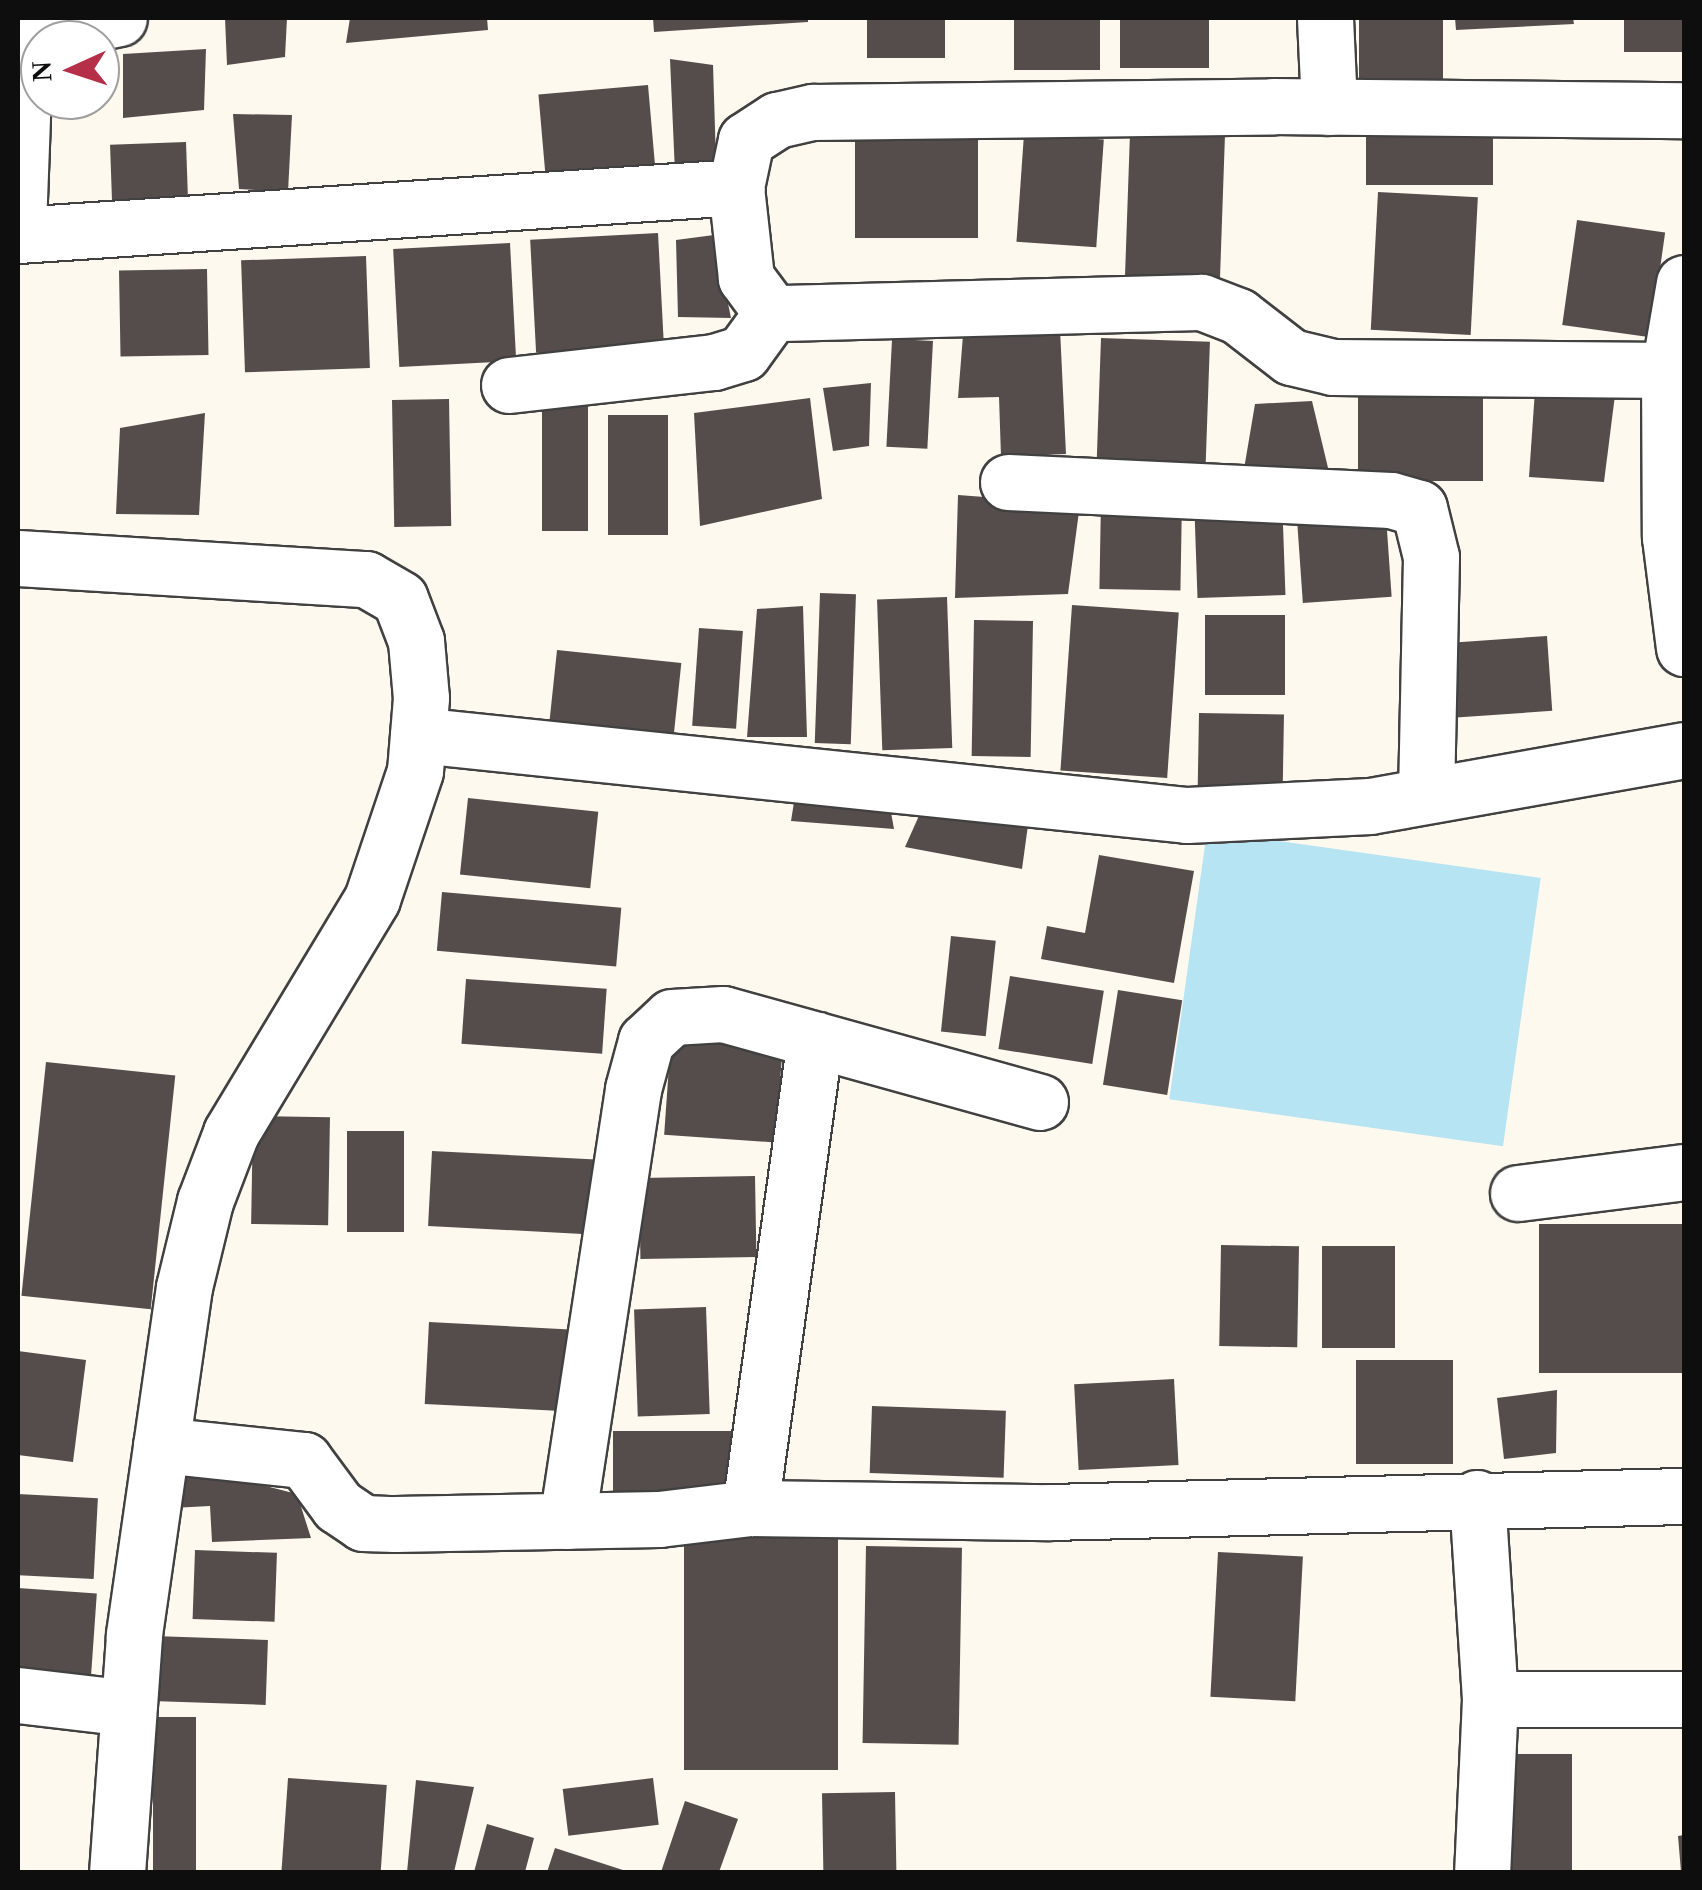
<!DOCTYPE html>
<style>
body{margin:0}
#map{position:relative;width:1702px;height:1890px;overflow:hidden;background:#fef9ef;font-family:Georgia,serif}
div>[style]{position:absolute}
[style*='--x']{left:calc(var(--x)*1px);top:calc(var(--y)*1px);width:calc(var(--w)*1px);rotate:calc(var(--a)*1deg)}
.water>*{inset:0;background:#b7e4f2;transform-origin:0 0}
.building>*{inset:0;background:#554d4b;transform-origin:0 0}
.roads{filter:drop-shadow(2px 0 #414141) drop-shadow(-2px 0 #414141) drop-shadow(0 2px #414141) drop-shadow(0 -2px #414141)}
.minor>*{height:55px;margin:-27.5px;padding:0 27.5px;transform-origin:27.5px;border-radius:27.5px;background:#fff}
.tertiary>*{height:55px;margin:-27.5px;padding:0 27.5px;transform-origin:27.5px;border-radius:27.5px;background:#fff}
span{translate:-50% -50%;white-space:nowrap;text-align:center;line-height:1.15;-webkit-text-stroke:10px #fff;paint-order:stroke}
.frame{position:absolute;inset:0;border:20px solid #0e0e0e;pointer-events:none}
.north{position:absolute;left:20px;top:20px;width:100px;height:100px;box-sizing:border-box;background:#fff;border:2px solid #9f9f9f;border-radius:50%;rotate:267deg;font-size:28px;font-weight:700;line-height:40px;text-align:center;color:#0e0e0e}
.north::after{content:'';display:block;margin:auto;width:35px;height:45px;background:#b42f47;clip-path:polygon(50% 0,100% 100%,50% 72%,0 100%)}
</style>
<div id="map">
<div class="water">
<i style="left:1207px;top:831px;width:337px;height:271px;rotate:8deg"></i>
</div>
<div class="building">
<i style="clip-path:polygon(225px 18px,287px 18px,285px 57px,227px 65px)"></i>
<i style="clip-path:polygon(350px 18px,487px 18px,488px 30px,346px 43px)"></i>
<i style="clip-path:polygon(653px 18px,808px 18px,808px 22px,654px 32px)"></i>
<i style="left:867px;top:18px;width:78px;height:40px"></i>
<i style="left:1014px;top:18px;width:86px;height:52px"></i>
<i style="left:1120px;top:18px;width:89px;height:50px"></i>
<i style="left:1359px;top:18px;width:84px;height:61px"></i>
<i style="clip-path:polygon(1455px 18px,1573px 18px,1574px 24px,1456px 30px)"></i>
<i style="left:1624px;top:18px;width:60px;height:34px"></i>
<i style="clip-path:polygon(206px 49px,204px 110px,123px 118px,123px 54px)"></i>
<i style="clip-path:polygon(670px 59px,713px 65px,716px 161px,675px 173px)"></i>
<i style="left:648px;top:85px;width:99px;height:110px;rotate:85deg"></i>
<i style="clip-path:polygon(233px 114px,292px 115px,288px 192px,239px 189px)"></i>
<i style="left:1366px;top:126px;width:127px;height:59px"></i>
<i style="left:1130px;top:133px;width:95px;height:144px;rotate:2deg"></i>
<i style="left:1024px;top:134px;width:80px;height:108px;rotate:4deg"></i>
<i style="left:978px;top:135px;width:103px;height:123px;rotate:90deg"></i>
<i style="left:186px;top:142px;width:61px;height:76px;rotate:88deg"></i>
<i style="left:1378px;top:192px;width:100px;height:138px;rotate:3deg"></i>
<i style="left:1577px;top:220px;width:89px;height:106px;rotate:8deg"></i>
<i style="left:658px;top:233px;width:113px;height:128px;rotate:87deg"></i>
<i style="clip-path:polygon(714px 235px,731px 318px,678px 317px,676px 240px)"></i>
<i style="left:510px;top:243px;width:118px;height:117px;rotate:87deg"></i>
<i style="left:366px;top:256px;width:112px;height:125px;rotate:88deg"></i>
<i style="left:207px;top:269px;width:86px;height:88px;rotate:89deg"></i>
<i style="clip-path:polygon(1060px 329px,1066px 454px,1001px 457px,999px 397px,958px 398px,963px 335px)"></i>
<i style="left:1101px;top:338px;width:109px;height:123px;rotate:2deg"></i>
<i style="left:933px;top:341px;width:108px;height:41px;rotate:93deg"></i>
<i style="clip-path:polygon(871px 383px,869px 446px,833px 451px,823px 388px)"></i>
<i style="clip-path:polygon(1616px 387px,1604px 482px,1529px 477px,1535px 390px)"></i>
<i style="left:1358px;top:390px;width:125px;height:91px"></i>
<i style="clip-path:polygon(810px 398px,822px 499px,700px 526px,694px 413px)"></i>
<i style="left:449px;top:399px;width:127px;height:57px;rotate:89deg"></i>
<i style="clip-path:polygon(1312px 401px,1329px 472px,1243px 475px,1255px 404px)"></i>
<i style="left:542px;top:404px;width:46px;height:127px"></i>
<i style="clip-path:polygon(205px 413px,199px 515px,116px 514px,120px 428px)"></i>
<i style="left:608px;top:415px;width:60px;height:120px"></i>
<i style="clip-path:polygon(958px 495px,1080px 504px,1068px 594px,955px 598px)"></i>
<i style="left:1282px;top:496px;width:99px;height:88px;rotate:88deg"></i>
<i style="left:1101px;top:499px;width:81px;height:90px;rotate:1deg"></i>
<i style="left:1386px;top:516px;width:81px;height:89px;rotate:86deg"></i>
<i style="left:820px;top:593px;width:36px;height:150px;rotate:2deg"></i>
<i style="left:947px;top:597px;width:151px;height:70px;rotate:88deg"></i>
<i style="left:1072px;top:605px;width:107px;height:166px;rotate:4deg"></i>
<i style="clip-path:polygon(803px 606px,807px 737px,747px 737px,757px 609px)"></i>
<i style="left:1205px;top:615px;width:80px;height:80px"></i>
<i style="left:1033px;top:621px;width:136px;height:59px;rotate:91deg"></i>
<i style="left:699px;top:628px;width:44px;height:98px;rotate:4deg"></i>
<i style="left:1547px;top:636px;width:75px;height:96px;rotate:86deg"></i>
<i style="left:557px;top:650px;width:125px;height:74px;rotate:6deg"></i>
<i style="left:1199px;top:713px;width:85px;height:84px;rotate:1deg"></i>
<i style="clip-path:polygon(795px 796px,890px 807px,894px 829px,791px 821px)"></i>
<i style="left:468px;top:798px;width:131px;height:77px;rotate:6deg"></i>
<i style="clip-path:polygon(922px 809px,1028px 825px,1022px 869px,905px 847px)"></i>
<i style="clip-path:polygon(1099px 855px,1194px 871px,1174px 983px,1041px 959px,1047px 926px,1085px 933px)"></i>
<i style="left:442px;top:892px;width:180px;height:59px;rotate:5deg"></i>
<i style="left:951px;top:936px;width:45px;height:96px;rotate:6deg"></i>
<i style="left:1010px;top:976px;width:95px;height:74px;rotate:9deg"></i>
<i style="left:466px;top:979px;width:141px;height:65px;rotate:4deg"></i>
<i style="left:1118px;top:990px;width:65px;height:96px;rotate:9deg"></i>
<i style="left:671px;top:1037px;width:112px;height:98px;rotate:4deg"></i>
<i style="left:46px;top:1062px;width:130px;height:235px;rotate:6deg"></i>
<i style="left:253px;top:1116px;width:77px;height:108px;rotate:1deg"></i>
<i style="left:347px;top:1131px;width:57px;height:101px"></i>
<i style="left:432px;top:1151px;width:164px;height:75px;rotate:3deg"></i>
<i style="left:755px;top:1176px;width:81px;height:116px;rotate:89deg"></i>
<i style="left:1684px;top:1224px;width:149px;height:145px;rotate:90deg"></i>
<i style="left:1221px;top:1245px;width:78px;height:101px;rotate:1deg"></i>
<i style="left:1322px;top:1246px;width:73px;height:102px"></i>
<i style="left:706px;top:1307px;width:107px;height:72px;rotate:88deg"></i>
<i style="left:429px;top:1322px;width:141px;height:82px;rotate:3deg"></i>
<i style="clip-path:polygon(18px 1351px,86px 1360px,73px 1462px,18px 1455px)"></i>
<i style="left:1356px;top:1360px;width:97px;height:104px"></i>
<i style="left:1174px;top:1379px;width:86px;height:100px;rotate:87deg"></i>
<i style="clip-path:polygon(1557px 1390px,1556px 1453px,1504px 1459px,1497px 1398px)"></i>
<i style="left:872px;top:1406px;width:134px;height:67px;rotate:2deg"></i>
<i style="left:613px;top:1431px;width:122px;height:70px"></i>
<i style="clip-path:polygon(169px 1461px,297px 1494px,311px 1538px,212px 1542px,210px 1506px,172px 1508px)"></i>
<i style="left:18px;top:1494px;width:80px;height:81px;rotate:3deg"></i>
<i style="left:684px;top:1533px;width:154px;height:237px"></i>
<i style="left:866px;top:1546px;width:96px;height:197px;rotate:1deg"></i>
<i style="left:195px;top:1550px;width:82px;height:69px;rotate:2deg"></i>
<i style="left:1218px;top:1552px;width:85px;height:145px;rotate:3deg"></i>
<i style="left:18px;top:1588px;width:79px;height:92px;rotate:4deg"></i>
<i style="left:154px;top:1636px;width:114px;height:65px;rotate:2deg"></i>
<i style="left:196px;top:1717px;width:155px;height:43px;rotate:90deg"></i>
<i style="left:1503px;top:1754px;width:69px;height:118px"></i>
<i style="left:288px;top:1778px;width:99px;height:94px;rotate:4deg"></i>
<i style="left:653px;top:1778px;width:47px;height:91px;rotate:83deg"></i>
<i style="clip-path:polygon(416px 1780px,474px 1787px,454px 1872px,407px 1872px)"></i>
<i style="left:895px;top:1792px;width:80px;height:73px;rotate:89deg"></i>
<i style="clip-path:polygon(685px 1801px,738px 1819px,719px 1872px,661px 1872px)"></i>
<i style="clip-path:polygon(487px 1824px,534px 1838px,525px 1872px,474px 1872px)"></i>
<i style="clip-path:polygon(1684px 1835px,1684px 1872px,1681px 1872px,1678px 1836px)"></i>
<i style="clip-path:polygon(555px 1848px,629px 1872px,547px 1872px)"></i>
</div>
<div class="roads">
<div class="minor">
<i style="--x:1325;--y:18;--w:89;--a:87.4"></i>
<i style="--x:18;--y:39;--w:103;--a:-11.7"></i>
<i style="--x:18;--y:227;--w:189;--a:-87.9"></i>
<i style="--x:18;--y:235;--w:720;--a:-3.82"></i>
<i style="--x:1669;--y:370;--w:336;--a:-179.5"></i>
<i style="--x:1333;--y:367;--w:43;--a:-166.6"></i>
<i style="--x:1291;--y:357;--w:67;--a:-142.3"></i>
<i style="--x:1238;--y:316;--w:40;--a:-159"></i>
<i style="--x:1201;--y:302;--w:429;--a:178.5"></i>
<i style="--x:772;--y:313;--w:44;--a:-126.6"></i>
<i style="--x:746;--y:278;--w:92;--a:-96.3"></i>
<i style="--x:736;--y:187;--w:48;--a:-78"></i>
<i style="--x:746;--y:140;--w:37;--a:-33"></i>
<i style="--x:777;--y:120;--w:37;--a:-13"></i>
<i style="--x:813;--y:112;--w:460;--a:-0.7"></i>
<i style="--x:1273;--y:106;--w:411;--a:0.6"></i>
<i style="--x:509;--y:385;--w:206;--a:-6.4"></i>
<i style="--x:714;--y:362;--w:30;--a:-17"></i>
<i style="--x:743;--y:353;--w:49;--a:-54.1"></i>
<i style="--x:1008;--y:482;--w:383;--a:2.7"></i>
<i style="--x:1391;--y:500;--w:29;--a:16"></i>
<i style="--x:1419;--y:508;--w:50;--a:76.2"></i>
<i style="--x:1431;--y:557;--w:238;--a:91.2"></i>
<i style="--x:18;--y:558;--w:349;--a:3.5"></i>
<i style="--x:366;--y:579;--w:39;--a:30"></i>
<i style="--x:400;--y:599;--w:45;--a:69.1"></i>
<i style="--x:416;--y:641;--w:57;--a:85"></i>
<i style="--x:421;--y:698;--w:73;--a:94.7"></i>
<i style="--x:415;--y:771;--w:135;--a:108.6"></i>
<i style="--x:372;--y:899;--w:273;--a:121.1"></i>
<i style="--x:231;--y:1133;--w:73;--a:110.9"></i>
<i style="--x:205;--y:1201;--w:89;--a:103.7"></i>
<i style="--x:184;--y:1287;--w:353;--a:98.2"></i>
<i style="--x:134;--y:1636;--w:237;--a:94.1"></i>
<i style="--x:418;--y:735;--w:773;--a:5.94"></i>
<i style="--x:1187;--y:815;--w:183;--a:-2.8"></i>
<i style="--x:1370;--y:806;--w:319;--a:-10.1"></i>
<i style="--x:1518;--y:1193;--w:167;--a:-7.2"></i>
<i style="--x:161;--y:1445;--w:144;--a:6"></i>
<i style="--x:304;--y:1460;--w:57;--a:53.5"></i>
<i style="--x:338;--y:1506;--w:30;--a:34"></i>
<i style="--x:363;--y:1523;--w:32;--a:2"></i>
<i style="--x:395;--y:1524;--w:264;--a:-1.1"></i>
<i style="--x:659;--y:1519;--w:92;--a:-6.9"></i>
<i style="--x:750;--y:1508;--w:300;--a:0.8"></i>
<i style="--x:1050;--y:1512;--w:634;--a:-1.45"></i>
<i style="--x:1477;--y:1498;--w:201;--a:86.3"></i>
<i style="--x:1490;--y:1699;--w:173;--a:92.6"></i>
<i style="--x:750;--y:1508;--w:473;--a:-82.1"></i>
<i style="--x:567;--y:1521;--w:437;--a:-81.3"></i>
<i style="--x:633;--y:1089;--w:50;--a:-74.8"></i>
<i style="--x:646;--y:1041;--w:35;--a:-43"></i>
<i style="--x:672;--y:1017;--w:51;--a:-3.4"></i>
<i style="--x:723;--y:1014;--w:329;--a:15.5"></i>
<i style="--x:18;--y:1695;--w:111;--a:6.7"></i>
<i style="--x:1490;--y:1699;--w:194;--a:0"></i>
</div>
<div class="tertiary">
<i style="--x:1684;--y:283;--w:88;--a:99.8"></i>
<i style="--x:1669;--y:370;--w:167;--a:89.7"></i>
<i style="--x:1670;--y:537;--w:112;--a:82.8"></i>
</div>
</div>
<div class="frame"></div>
<div class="north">N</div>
</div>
